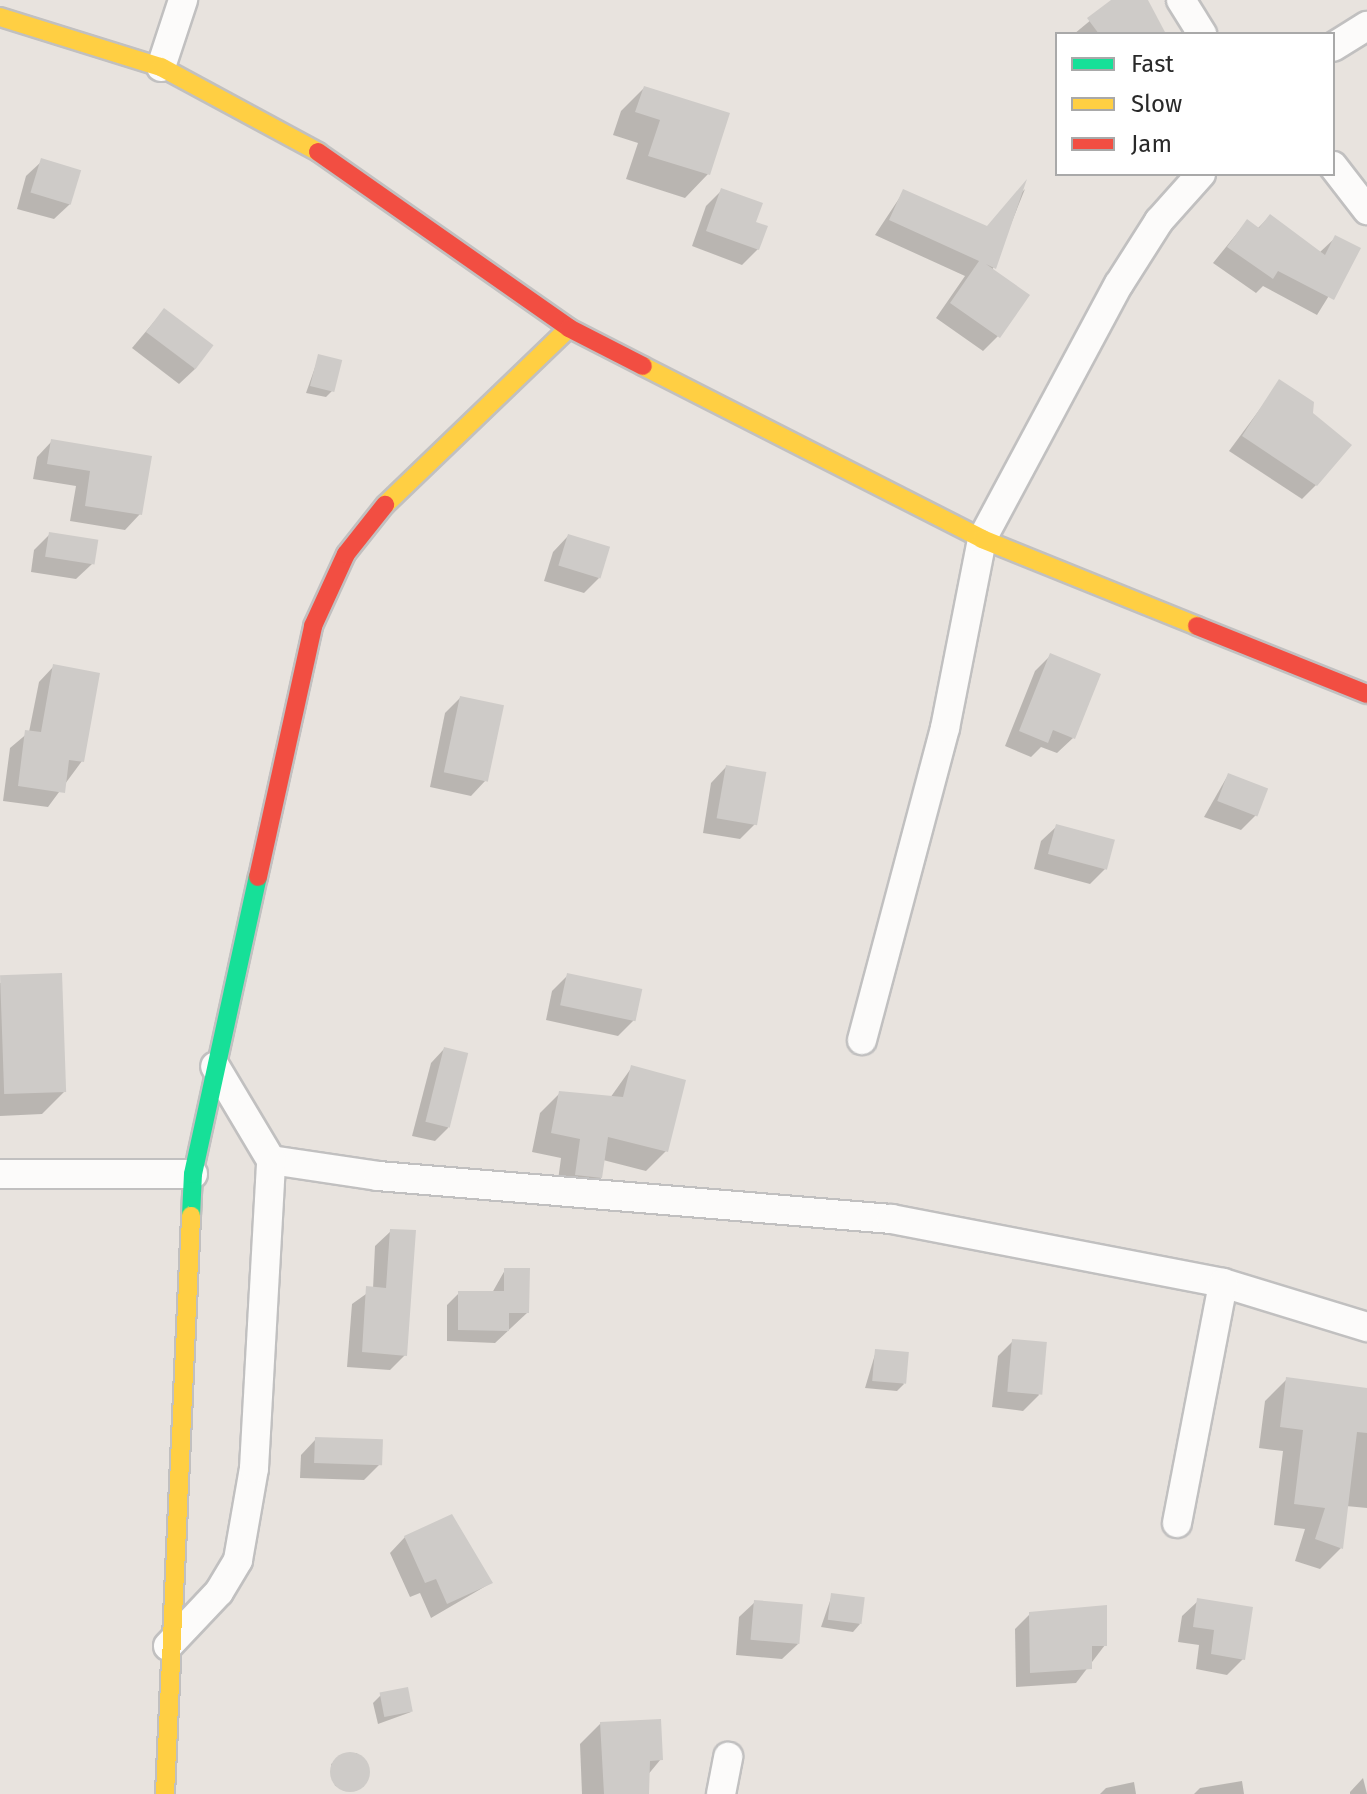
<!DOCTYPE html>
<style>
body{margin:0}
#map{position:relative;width:1367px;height:1794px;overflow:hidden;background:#e8e3de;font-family:"Fira Sans",sans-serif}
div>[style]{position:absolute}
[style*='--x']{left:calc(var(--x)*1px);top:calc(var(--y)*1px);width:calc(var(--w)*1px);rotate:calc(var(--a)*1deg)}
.shadow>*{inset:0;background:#0003}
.building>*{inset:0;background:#cecbc8;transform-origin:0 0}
.round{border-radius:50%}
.roads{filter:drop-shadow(2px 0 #c1c0c0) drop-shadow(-2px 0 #c1c0c0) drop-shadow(0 2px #c1c0c0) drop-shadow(0 -2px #c1c0c0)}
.street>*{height:28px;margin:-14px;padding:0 14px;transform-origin:14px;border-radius:14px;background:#fcfbfa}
.fast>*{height:18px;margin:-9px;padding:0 9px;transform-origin:9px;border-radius:9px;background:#16e098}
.slow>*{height:18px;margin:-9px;padding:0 9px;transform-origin:9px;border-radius:9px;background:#ffcf43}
.jam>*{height:18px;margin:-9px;padding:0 9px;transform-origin:9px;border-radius:9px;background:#f24e42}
span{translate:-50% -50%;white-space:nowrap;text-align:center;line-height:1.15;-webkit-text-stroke:8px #fff;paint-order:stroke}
.legend{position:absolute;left:1055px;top:32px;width:280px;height:144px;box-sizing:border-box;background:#fff;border:2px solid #a9a9a9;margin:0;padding:10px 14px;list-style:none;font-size:24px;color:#292929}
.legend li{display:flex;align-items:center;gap:16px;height:40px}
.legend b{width:40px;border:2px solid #a9a9a9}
</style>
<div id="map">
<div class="shadow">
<i style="clip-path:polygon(1115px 0,1125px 0,1133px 34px,1074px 34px)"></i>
<i style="clip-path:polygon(644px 88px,708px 174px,685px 198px,626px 179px,638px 143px,613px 135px,621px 111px)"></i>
<i style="clip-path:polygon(42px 161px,70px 204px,54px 219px,17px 209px,26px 176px)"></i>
<i style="clip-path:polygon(1025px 189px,992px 271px,998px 336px,983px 351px,936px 318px,965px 276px,875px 235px,904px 191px,987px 228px)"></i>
<i style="clip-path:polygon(722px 190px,753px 223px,758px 249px,742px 265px,692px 246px,706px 206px)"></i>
<i style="clip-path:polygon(1270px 216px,1319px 253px,1336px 237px,1358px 249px,1317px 315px,1263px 286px,1256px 293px,1213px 263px,1247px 221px,1257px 229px)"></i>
<i style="clip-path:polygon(164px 310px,195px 369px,179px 384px,132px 348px)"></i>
<i style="clip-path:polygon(319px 356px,333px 390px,326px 397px,306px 393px)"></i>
<i style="clip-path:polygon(1280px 382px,1316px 485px,1302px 499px,1229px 451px)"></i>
<i style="clip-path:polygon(52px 441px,150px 458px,140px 514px,125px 530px,70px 521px,76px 486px,33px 479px,37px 457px)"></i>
<i style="clip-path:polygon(50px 534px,92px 564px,76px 579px,31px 572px,34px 550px)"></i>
<i style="clip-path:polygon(568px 536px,599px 578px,584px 593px,544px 581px,553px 552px)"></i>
<i style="clip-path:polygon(1051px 655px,1073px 738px,1057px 753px,1041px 747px,1031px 757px,1005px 746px,1035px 671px)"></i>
<i style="clip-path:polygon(54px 666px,82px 761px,48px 807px,3px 801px,10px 748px,29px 732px,39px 682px)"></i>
<i style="clip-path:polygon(460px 698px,486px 780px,471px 796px,430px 787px,445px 713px)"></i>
<i style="clip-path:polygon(726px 767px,756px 823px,740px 839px,703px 833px,711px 783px)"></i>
<i style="clip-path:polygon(1228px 775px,1256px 815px,1241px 830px,1204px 817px)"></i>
<i style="clip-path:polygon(1057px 826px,1105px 869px,1090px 884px,1034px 869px,1041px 841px)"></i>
<i style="clip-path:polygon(568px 975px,634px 1020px,618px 1036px,546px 1020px,552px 991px)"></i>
<i style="clip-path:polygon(60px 976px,65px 1091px,42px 1114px,0 1116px,0 983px)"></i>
<i style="clip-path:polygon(444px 1049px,448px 1128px,435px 1141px,412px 1136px,431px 1063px)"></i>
<i style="clip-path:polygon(632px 1067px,666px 1151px,646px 1171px,603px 1160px,601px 1177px,581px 1197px,556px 1195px,561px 1158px,532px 1152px,540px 1113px,560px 1093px,610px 1098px)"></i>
<i style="clip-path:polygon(391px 1231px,405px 1355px,390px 1370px,347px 1367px,352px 1304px,373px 1289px,375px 1246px)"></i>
<i style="clip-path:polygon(505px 1270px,527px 1313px,495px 1343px,447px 1341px,447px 1305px,459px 1293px,492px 1293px)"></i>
<i style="clip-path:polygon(1013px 1341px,1039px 1395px,1023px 1411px,992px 1407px,998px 1356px)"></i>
<i style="clip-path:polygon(876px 1351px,904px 1384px,897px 1391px,865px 1388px)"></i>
<i style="clip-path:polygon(1286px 1380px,1367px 1390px,1367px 1508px,1346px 1506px,1341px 1548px,1320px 1569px,1295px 1561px,1305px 1529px,1274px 1525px,1283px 1451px,1259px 1448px,1265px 1401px)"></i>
<i style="clip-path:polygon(316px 1439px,380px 1464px,364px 1480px,300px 1478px,301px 1455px)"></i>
<i style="clip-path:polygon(405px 1537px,491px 1583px,431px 1618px,420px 1593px,410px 1597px,390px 1553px)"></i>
<i style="clip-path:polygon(832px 1595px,860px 1624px,853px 1632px,821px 1627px)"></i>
<i style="clip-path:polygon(1198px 1601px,1243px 1659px,1227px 1675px,1196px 1669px,1199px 1645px,1178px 1642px,1182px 1616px)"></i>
<i style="clip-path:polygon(755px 1602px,798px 1644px,782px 1659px,736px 1655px,739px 1617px)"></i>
<i style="clip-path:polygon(1030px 1614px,1105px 1645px,1076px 1683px,1016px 1687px,1015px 1629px)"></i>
<i style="clip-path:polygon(381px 1695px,411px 1712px,378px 1724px,373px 1703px)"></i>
<i style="clip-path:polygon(601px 1723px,661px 1759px,632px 1794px,582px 1794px,580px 1744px)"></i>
<i style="clip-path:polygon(357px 1753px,362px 1778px,335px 1786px,331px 1764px)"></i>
<i style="clip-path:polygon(1363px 1778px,1367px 1794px,1350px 1794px,1350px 1792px)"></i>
<i style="clip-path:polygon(1242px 1781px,1244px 1794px,1194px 1794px,1200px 1788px)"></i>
<i style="clip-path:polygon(1134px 1782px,1136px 1794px,1100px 1794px,1106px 1788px)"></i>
</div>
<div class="building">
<i style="clip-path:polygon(1111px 0,1148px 0,1166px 34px,1099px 34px,1087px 18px)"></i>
<i style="clip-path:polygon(644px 86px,730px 113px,710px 175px,648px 156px,660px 120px,635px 112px)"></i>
<i style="left:41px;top:158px;width:42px;height:36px;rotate:17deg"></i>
<i style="clip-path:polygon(1027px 179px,996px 269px,986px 264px,1030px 295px,1000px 338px,950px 303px,979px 261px,889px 220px,903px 189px,987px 226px)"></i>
<i style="clip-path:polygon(721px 188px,763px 203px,756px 222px,768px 226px,759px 250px,706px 231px)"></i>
<i style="clip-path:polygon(1270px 214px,1325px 255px,1335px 235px,1361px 248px,1334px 300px,1278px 271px,1273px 279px,1227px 247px,1247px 219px,1259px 228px)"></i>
<i style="left:164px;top:308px;width:62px;height:30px;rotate:37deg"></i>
<i style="left:318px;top:354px;width:25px;height:33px;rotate:14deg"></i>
<i style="clip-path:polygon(1279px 379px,1314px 402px,1313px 413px,1352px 445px,1317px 486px,1242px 436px)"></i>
<i style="clip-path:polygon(51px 439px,152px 456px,142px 515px,85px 506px,90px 471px,47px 464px)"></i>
<i style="left:49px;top:532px;width:50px;height:25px;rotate:9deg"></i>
<i style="left:568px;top:534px;width:44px;height:33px;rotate:17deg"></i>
<i style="clip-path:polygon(1050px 653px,1101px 674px,1075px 739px,1053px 730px,1048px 743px,1019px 731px)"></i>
<i style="clip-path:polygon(53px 664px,100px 673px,84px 762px,69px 760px,65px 793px,18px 786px,25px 730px,41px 732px)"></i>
<i style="left:460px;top:696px;width:45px;height:78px;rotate:12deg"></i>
<i style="left:726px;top:765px;width:41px;height:54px;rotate:10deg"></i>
<i style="left:1228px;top:773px;width:43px;height:30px;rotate:21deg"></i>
<i style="left:1056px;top:824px;width:61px;height:31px;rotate:15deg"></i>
<i style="left:62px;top:973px;width:119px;height:62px;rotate:88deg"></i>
<i style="left:567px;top:973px;width:77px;height:33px;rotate:12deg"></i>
<i style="left:444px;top:1047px;width:25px;height:77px;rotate:14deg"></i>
<i style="clip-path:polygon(631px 1065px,686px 1080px,668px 1152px,608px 1137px,602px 1178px,575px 1175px,580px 1139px,551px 1133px,559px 1091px,623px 1097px)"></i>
<i style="clip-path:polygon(390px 1229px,416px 1230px,407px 1356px,362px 1352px,366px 1286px,386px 1288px)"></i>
<i style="clip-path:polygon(504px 1268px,530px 1268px,529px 1313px,509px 1313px,509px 1331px,458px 1330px,458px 1291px,504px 1291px)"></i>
<i style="left:1012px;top:1339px;width:35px;height:53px;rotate:5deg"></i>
<i style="left:875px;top:1349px;width:34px;height:32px;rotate:5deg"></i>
<i style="clip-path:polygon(1286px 1377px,1367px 1388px,1367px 1433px,1357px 1432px,1343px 1549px,1315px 1539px,1325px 1508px,1294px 1504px,1303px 1430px,1280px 1427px)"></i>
<i style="left:315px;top:1437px;width:68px;height:26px;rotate:2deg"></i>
<i style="clip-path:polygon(452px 1514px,493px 1583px,447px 1604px,436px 1579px,425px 1583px,404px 1536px)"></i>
<i style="left:831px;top:1593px;width:34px;height:27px;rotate:7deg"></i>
<i style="clip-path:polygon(1197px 1598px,1253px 1607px,1245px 1660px,1211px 1654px,1214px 1630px,1193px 1627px)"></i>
<i style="left:754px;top:1600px;width:49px;height:40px;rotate:5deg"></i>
<i style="clip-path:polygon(1107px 1605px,1107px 1646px,1092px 1646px,1092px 1669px,1030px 1673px,1029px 1612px)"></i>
<i style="left:408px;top:1687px;width:25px;height:29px;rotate:79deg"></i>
<i style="clip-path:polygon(661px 1719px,663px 1760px,650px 1761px,649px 1794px,604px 1794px,600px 1722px)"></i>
<i class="round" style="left:330px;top:1752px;width:40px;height:40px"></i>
</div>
<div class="roads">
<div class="street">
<i style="--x:1181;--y:0;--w:40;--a:58"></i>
<i style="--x:1333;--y:47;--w:40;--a:-32"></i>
<i style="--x:161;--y:67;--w:71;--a:-71.8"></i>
<i style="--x:1333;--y:166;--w:56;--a:52.3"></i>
<i style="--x:862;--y:1040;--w:323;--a:-75.1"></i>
<i style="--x:945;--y:728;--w:193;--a:-78.9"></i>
<i style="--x:982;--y:539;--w:289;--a:-61.8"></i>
<i style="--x:1119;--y:284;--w:75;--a:-57.6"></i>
<i style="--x:1159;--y:221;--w:63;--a:-48.2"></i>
<i style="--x:271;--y:1160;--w:108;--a:8.5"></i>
<i style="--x:378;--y:1176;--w:515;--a:4.79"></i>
<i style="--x:891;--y:1219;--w:338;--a:10.9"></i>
<i style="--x:1223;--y:1283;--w:151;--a:17"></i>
<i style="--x:0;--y:1174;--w:193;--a:0"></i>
<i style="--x:1177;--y:1523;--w:244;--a:-79.1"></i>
<i style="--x:168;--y:1646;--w:74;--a:-46.6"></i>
<i style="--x:219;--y:1592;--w:37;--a:-59"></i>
<i style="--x:238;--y:1560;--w:93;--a:-80.1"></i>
<i style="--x:254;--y:1468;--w:308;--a:-86.8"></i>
<i style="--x:271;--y:1160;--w:109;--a:-120.8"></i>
<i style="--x:721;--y:1794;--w:38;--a:-79"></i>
</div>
<div class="fast">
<i style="--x:191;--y:1216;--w:42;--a:-87.3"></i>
<i style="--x:193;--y:1174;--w:304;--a:-77.7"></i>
</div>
<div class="slow">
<i style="--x:0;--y:17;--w:169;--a:17.3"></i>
<i style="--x:161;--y:67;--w:179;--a:28.4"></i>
<i style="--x:643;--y:366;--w:381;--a:27"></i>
<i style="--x:982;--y:539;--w:232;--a:22"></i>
<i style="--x:385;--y:505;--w:255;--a:-43.9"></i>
<i style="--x:165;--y:1794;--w:579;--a:-87.42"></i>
</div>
<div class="jam">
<i style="--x:318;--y:152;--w:307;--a:35"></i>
<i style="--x:569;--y:328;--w:83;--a:27.2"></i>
<i style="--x:1197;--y:626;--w:183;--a:21.8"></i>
<i style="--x:258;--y:877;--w:257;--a:-77.6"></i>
<i style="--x:313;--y:626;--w:79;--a:-65.4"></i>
<i style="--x:346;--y:554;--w:63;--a:-51.5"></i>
</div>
</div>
<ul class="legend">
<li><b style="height:10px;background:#16e098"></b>Fast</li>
<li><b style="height:10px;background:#ffcf43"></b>Slow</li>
<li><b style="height:10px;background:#f24e42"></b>Jam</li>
</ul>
</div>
